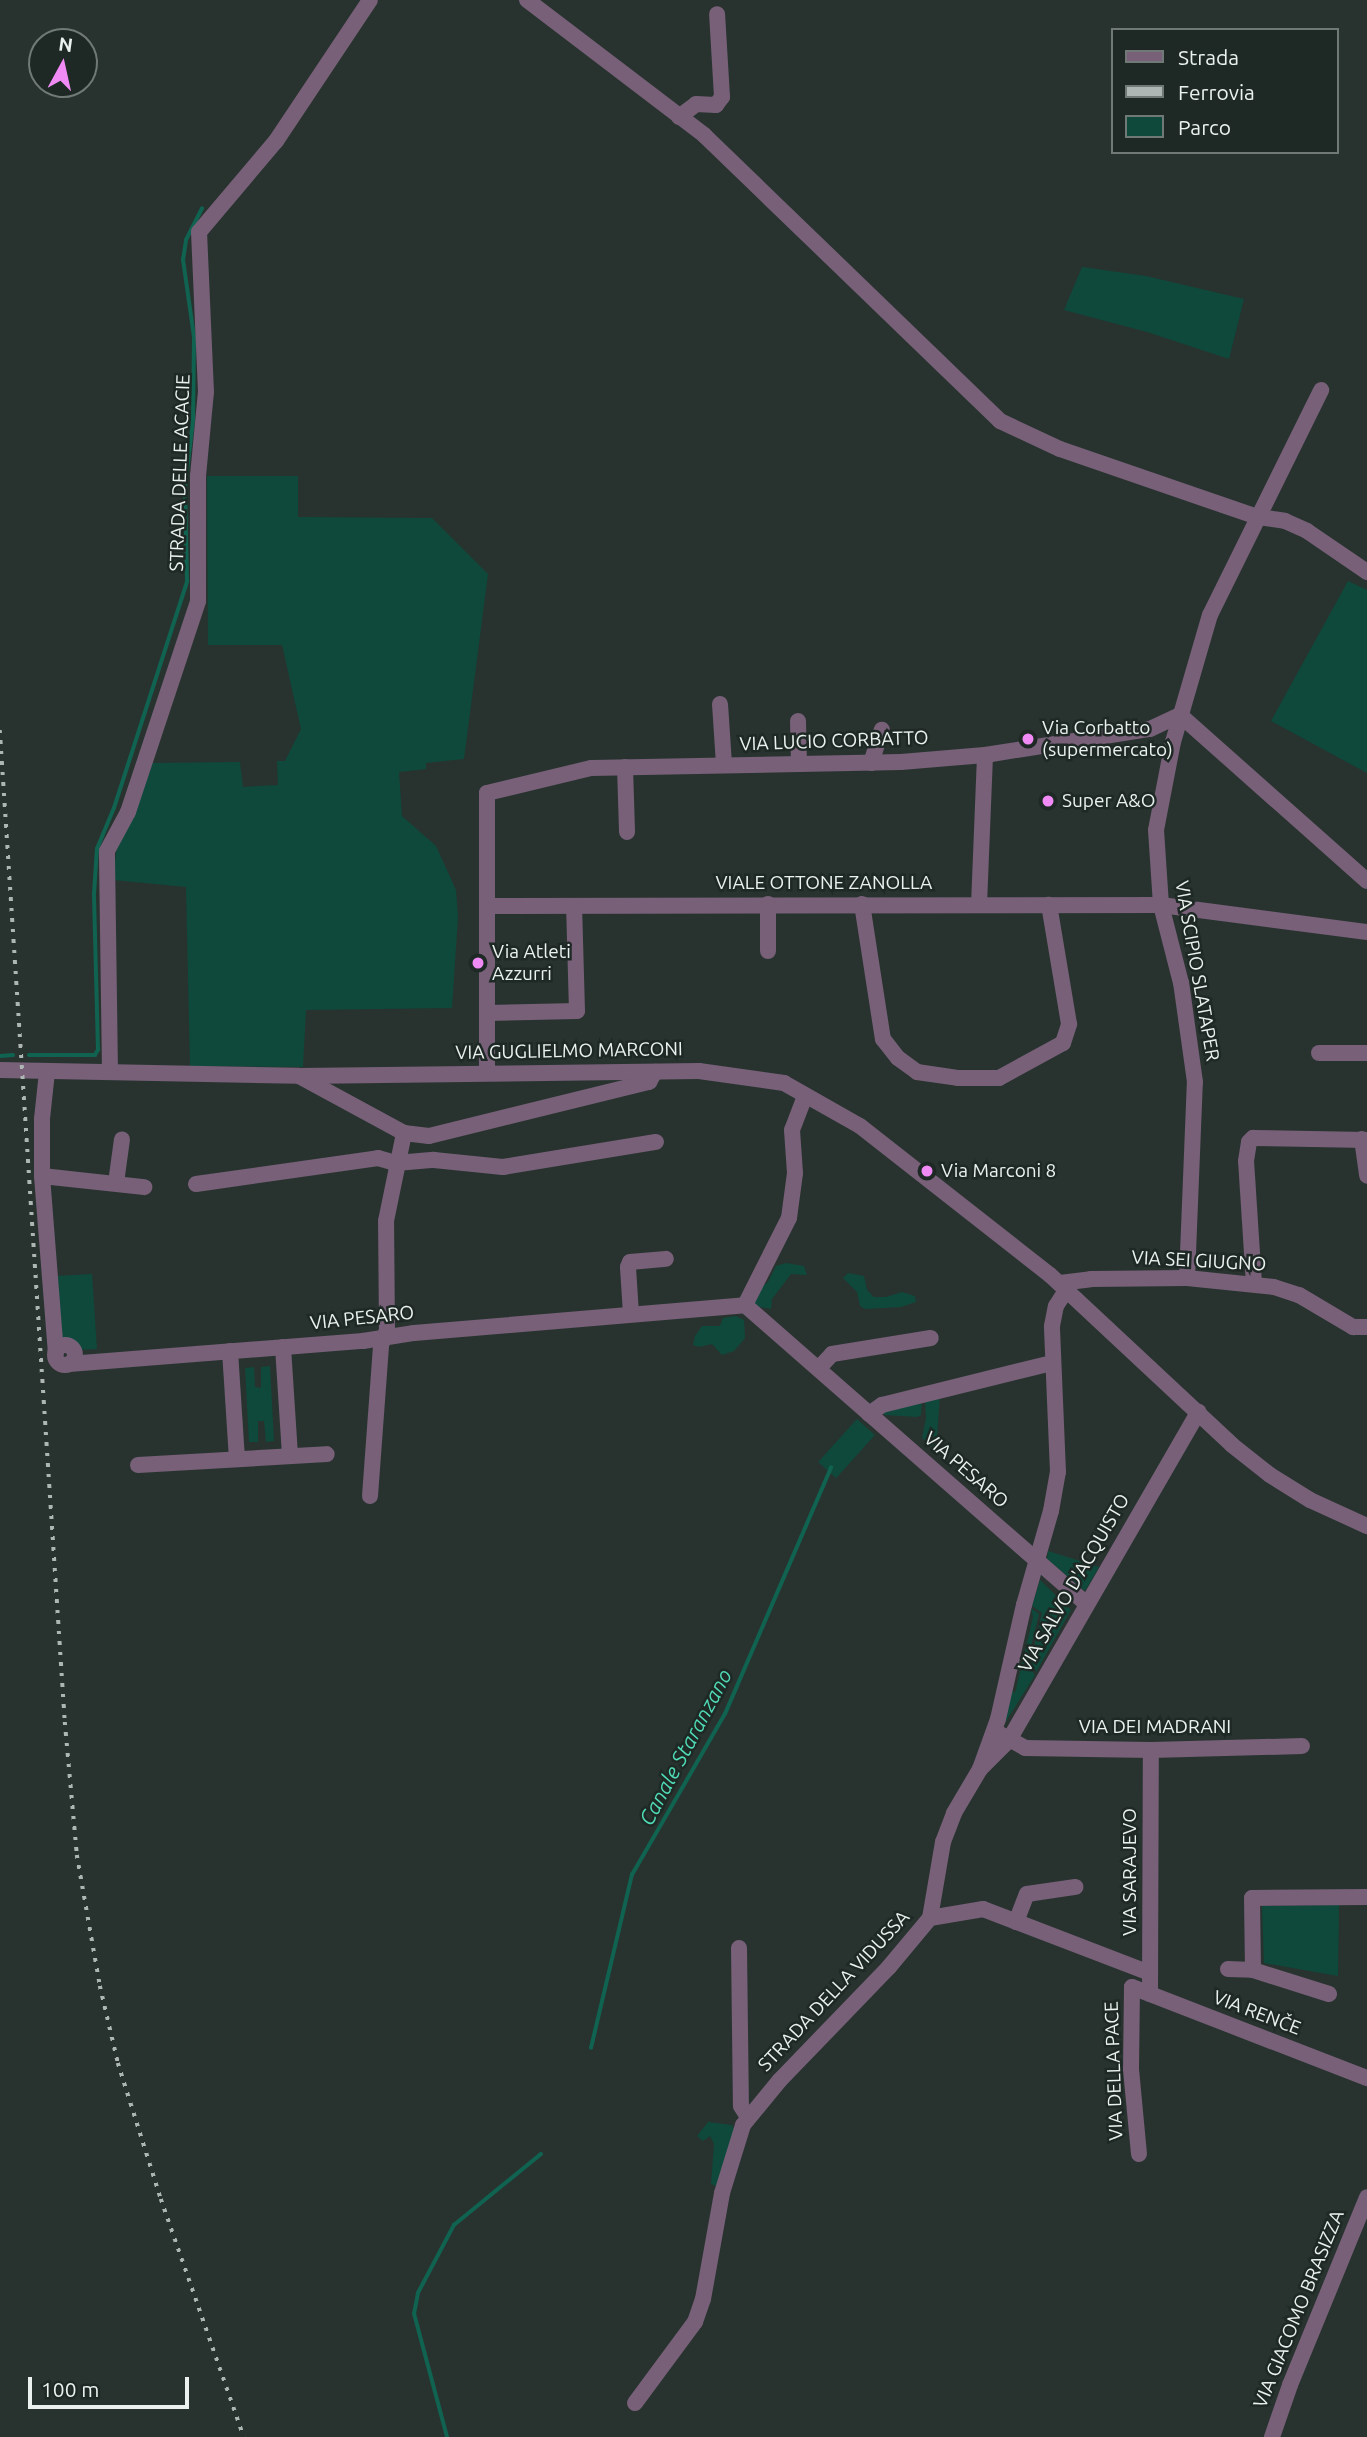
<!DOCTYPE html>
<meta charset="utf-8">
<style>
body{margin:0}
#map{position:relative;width:1367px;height:2437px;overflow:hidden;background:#28332f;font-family:Ubuntu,sans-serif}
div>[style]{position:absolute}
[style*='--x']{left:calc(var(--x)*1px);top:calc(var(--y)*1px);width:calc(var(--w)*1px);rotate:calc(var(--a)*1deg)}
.green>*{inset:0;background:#0e493b;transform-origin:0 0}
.stream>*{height:3.5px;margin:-1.75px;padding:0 1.75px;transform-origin:1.75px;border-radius:1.75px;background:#106350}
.minor>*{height:16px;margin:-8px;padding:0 8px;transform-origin:8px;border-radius:8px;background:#776078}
.minor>.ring{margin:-8px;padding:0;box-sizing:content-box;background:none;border:16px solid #776078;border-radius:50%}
.rail>*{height:3.5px;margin-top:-1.75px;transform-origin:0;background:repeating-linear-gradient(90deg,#aeb6b4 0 3.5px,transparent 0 10.5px)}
.dots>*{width:19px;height:19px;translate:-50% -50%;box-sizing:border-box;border:4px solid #1e2925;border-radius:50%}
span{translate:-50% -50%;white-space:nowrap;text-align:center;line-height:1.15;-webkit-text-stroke:5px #1e2925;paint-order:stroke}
.street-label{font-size:19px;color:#eaf1ef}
.poi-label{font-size:19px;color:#eaf1ef}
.left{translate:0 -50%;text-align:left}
.water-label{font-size:21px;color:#51dcb8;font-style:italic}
.legend{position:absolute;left:1111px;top:28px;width:228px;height:126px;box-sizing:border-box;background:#1e2925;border:2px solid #707976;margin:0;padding:9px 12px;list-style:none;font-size:21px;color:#eaf1ef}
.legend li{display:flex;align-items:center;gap:14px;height:35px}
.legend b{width:35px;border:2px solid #707976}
.north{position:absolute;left:28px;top:28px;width:70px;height:70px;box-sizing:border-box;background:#1e2925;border:2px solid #707976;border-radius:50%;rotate:8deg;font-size:19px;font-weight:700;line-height:28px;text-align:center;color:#eaf1ef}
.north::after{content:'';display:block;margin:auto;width:24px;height:32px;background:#f08bf6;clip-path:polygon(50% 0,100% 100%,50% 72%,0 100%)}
.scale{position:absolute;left:28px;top:2377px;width:161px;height:32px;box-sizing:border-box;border:4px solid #eaf1ef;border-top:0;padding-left:9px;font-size:21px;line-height:24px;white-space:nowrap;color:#eaf1ef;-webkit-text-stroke:5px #1e2925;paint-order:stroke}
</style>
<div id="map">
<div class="green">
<i style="clip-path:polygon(1082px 267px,1146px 276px,1244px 299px,1229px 359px,1147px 332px,1064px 310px)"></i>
<i style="clip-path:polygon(207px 476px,298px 476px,298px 517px,432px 518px,488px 574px,464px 759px,426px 763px,426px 769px,399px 772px,402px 816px,436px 846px,456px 890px,458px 917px,452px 1008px,306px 1010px,303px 1067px,190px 1066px,186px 887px,113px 880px,117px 845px,150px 763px,240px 762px,243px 787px,278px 785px,277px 761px,285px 761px,301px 729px,282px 645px,208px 645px)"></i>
<i style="clip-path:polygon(1348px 581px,1367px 590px,1367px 773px,1271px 721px)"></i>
<i style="clip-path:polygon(786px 1263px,804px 1266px,807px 1275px,791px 1274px,772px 1299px,771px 1309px,755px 1306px,753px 1301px,761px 1287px,768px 1282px,776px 1266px)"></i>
<i style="clip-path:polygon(848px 1273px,864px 1276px,867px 1290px,874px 1297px,886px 1297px,902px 1292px,915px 1296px,916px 1302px,901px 1307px,865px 1309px,860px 1306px,857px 1292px,843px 1278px)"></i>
<i style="clip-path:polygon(92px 1274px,97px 1349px,78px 1350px,70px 1342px,59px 1342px,55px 1276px)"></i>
<i style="clip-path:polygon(736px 1316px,744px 1320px,745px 1338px,734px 1351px,722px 1355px,712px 1344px,699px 1347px,693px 1345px,695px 1336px,702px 1326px,720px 1326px,723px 1318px)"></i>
<i style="clip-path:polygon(270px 1366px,274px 1441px,266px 1442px,264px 1421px,258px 1421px,258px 1442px,249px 1442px,245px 1368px,254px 1367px,255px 1387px,261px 1388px,261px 1367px)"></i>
<i style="clip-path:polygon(940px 1395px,936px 1450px,922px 1438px,926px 1418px,925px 1399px)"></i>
<i style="clip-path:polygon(922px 1400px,921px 1415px,917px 1417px,884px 1415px,884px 1411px)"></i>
<i style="left:857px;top:1419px;width:24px;height:58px;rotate:42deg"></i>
<i style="clip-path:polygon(1048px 1551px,1099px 1567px,1085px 1591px,1047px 1559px)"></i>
<i style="clip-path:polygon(1040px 1580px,1071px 1610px,1036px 1672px,1030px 1663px,1042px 1613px,1032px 1606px)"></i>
<i style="clip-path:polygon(1031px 1608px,1039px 1614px,1027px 1663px,1035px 1675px,1005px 1723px,1003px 1721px,1011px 1689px,1015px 1693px,1033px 1617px)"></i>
<i style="clip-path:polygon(1339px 1905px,1338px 1976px,1264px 1963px,1262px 1906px)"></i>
<i style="clip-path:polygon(708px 2122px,732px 2125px,736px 2133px,716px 2186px,711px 2184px,714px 2144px,710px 2136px,703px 2141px,697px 2136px)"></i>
</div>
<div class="stream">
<i style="--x:29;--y:1055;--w:66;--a:0"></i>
<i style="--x:95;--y:1055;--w:6;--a:-59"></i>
<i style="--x:98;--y:1050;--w:156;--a:-91.5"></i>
<i style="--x:94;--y:894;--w:45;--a:-86.2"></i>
<i style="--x:97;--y:849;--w:44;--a:-67.5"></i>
<i style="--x:114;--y:808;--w:237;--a:-72.1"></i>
<i style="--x:187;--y:582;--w:95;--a:-91.2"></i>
<i style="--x:185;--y:487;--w:66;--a:-83.1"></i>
<i style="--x:193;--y:421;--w:84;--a:-89.3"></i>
<i style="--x:194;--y:337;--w:78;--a:-98.1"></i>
<i style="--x:183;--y:260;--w:20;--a:-81"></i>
<i style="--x:186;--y:240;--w:35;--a:-63"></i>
<i style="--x:0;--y:1056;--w:13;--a:-4"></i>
<i style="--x:591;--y:2048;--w:178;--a:-76.7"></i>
<i style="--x:632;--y:1875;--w:186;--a:-60"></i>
<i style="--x:725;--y:1714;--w:268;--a:-66.7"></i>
<i style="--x:447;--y:2437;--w:127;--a:-105"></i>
<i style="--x:414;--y:2314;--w:21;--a:-79"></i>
<i style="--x:418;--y:2293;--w:77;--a:-62.1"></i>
<i style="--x:454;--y:2225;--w:112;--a:-39.2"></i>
</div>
<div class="minor">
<i style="--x:527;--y:0;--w:223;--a:37.3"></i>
<i style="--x:704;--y:135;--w:412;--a:44"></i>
<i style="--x:1000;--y:421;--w:66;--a:25"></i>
<i style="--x:1060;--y:449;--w:209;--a:19"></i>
<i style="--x:1258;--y:517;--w:27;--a:8"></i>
<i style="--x:1285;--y:521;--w:24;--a:24"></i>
<i style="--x:1307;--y:531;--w:73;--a:34.3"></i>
<i style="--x:679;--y:117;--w:21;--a:-37"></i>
<i style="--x:696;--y:104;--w:20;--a:3"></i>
<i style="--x:716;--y:105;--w:10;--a:-53"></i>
<i style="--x:722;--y:97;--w:83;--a:-93.4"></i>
<i style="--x:720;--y:704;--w:61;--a:86.2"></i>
<i style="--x:1180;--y:715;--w:250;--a:41.6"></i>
<i style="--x:798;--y:721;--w:43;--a:88.7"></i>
<i style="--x:871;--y:763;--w:35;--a:-72"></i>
<i style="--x:625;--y:767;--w:65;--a:88.2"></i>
<i style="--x:862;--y:904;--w:137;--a:81.2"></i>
<i style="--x:883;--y:1039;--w:24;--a:52"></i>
<i style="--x:898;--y:1058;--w:24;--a:36"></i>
<i style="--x:917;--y:1072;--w:41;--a:8.3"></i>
<i style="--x:958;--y:1078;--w:41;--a:0"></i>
<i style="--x:999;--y:1078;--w:73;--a:-28.7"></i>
<i style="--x:1063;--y:1043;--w:20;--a:-72"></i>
<i style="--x:1069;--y:1024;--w:121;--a:-99.5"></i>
<i style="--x:979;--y:905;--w:150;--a:-87.7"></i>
<i style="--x:487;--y:906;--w:674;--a:-0.09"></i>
<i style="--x:1161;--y:905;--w:208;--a:7.5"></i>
<i style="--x:768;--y:951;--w:47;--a:-90"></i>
<i style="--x:487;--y:1013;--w:90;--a:-1.3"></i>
<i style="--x:577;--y:1011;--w:105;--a:-91.6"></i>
<i style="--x:1319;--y:1053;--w:48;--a:0"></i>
<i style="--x:0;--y:1070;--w:299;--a:1.1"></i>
<i style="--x:299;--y:1076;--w:400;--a:-0.7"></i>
<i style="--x:699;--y:1071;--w:86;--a:8"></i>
<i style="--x:784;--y:1083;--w:87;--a:29.5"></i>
<i style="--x:860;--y:1126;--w:241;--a:38.1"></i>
<i style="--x:1050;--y:1275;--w:249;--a:43"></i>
<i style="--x:1232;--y:1445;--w:48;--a:38.3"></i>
<i style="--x:1270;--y:1475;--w:47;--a:32"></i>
<i style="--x:1310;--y:1500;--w:63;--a:24.5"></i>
<i style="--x:47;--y:1072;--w:47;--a:96.1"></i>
<i style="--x:42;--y:1119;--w:57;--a:90"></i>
<i style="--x:42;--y:1176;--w:178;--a:85.5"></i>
<i style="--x:110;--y:1072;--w:221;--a:-90.8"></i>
<i style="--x:107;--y:851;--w:44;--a:-61.7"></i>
<i style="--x:128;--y:812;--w:222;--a:-71.6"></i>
<i style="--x:198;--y:601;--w:125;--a:-90"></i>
<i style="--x:198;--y:476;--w:84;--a:-84.6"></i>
<i style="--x:206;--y:392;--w:160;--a:-92.5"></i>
<i style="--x:199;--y:232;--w:119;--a:-49.8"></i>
<i style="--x:276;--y:141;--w:169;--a:-56.3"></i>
<i style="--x:487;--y:1073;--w:280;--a:-90"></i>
<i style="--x:487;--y:793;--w:107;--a:-13.5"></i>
<i style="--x:591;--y:768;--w:310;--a:-1.1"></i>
<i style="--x:901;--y:762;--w:84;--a:-4.8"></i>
<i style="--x:985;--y:755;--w:167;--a:-9"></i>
<i style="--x:1150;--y:729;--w:33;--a:-25"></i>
<i style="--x:299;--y:1076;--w:119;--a:28.5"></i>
<i style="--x:404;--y:1133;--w:25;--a:7"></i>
<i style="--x:429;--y:1136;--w:227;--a:-13.8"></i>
<i style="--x:649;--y:1082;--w:12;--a:-59"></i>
<i style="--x:1362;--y:1139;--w:37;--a:82"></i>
<i style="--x:42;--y:1176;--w:103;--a:6.2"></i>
<i style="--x:116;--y:1183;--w:44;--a:-82.2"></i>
<i style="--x:196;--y:1184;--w:184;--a:-8.1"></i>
<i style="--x:378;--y:1158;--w:19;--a:16"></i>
<i style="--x:396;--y:1163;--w:38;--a:-5"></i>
<i style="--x:434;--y:1160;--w:69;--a:5.8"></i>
<i style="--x:503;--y:1167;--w:155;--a:-9.3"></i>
<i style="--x:1187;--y:1278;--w:196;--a:-87.7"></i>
<i style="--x:1195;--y:1082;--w:100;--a:-98"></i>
<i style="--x:1181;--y:983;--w:81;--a:-104.4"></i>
<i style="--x:1161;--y:905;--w:75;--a:-93.8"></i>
<i style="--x:1156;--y:830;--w:90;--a:-79.1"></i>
<i style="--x:1173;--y:742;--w:132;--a:-73.8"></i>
<i style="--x:1210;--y:615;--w:251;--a:-63.7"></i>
<i style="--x:1060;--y:1283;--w:31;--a:-7"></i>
<i style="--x:1091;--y:1279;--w:96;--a:-0.6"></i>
<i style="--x:1187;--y:1278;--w:87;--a:5.9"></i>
<i style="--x:1274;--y:1287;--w:26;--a:18"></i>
<i style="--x:1299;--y:1295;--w:63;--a:30.7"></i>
<i style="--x:1353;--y:1327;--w:14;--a:0"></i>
<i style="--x:1254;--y:1284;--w:123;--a:-93.7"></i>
<i style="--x:1246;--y:1161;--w:19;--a:-81"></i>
<i style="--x:1249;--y:1142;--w:6;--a:-45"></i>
<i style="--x:1253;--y:1138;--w:114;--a:1"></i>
<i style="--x:745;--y:1305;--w:97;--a:-63.2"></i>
<i style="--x:789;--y:1218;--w:45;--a:-82.4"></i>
<i style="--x:795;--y:1173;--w:43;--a:-94"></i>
<i style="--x:792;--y:1130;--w:36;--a:-69"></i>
<i style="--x:631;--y:1314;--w:47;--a:-93.7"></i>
<i style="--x:628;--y:1267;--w:5;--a:-68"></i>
<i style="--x:630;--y:1262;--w:36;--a:-5"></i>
<i class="ring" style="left:55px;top:1345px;width:4px;height:4px"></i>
<i style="--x:283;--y:1347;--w:108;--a:86.3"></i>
<i style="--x:230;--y:1351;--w:107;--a:86.3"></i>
<i style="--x:69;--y:1364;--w:295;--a:-4.5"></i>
<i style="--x:363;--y:1341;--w:52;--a:-8.9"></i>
<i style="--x:414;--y:1333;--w:332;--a:-4.8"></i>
<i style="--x:745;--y:1305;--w:454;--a:41.2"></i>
<i style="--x:819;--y:1368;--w:19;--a:-47"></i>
<i style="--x:832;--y:1354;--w:100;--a:-9.2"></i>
<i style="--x:869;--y:1414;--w:16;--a:-35"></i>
<i style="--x:882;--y:1405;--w:175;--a:-13.9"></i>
<i style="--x:138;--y:1465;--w:189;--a:-3.3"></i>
<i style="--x:370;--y:1496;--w:151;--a:-85.8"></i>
<i style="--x:381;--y:1345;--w:16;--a:-68"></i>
<i style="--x:387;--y:1330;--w:109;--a:-90.5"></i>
<i style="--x:386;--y:1221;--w:90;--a:-78.4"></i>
<i style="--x:1000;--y:1734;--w:29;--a:29"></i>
<i style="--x:1025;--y:1748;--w:126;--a:0.9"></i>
<i style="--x:1151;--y:1750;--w:151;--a:-1.5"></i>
<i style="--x:980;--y:1769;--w:41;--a:-45"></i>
<i style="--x:1009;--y:1740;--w:379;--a:-60"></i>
<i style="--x:930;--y:1918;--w:54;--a:-9.6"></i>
<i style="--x:983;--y:1909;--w:179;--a:21"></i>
<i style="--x:1016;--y:1922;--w:30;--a:-69"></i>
<i style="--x:1027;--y:1894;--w:49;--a:-8.3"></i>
<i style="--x:739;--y:1948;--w:158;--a:89.3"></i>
<i style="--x:741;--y:2106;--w:13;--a:58"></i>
<i style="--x:1228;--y:1969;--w:25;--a:2"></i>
<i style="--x:1150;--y:1994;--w:244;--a:-89.8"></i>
<i style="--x:1329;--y:1994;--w:80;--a:-162.5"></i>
<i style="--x:1253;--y:1970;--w:72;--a:-90.8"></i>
<i style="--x:1252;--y:1898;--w:115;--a:-0.5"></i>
<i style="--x:1139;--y:2154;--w:85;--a:-95.4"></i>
<i style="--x:1131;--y:2069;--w:82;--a:-89.3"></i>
<i style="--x:1132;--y:1987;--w:252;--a:21.2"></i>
<i style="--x:635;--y:2403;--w:101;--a:-53.5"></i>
<i style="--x:695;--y:2322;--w:24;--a:-71"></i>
<i style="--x:703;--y:2299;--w:108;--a:-79.8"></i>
<i style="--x:722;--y:2193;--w:71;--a:-72.8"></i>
<i style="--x:743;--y:2125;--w:58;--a:-50.6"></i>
<i style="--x:780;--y:2080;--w:157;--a:-46"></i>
<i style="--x:889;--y:1967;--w:64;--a:-50.1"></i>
<i style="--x:930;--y:1918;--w:77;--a:-80.3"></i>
<i style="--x:943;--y:1842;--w:31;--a:-69"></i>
<i style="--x:954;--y:1813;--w:51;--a:-59.4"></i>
<i style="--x:980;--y:1769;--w:53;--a:-70.2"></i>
<i style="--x:998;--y:1719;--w:117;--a:-77.2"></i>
<i style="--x:1024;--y:1605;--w:98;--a:-74"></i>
<i style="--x:1051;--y:1511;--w:40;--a:-80"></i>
<i style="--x:1058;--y:1472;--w:146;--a:-92.4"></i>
<i style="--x:1052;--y:1326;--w:20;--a:-79"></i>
<i style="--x:1056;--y:1306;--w:20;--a:-57"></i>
<i style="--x:1272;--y:2437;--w:55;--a:-70.9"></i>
<i style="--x:1290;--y:2385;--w:203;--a:-67.7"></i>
</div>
<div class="rail">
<i style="--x:0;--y:730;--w:994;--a:86.25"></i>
<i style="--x:65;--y:1722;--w:134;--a:84.8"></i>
<i style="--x:77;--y:1855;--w:133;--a:80"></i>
<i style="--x:100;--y:1986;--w:79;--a:76.8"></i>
<i style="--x:118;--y:2063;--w:143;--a:72.5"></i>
<i style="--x:161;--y:2199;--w:252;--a:70.8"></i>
</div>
<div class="dots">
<i style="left:1028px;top:739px;background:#f08bf6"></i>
<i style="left:1048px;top:801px;background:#f08bf6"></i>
<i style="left:478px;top:963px;background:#f08bf6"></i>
<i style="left:927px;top:1171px;background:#f08bf6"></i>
</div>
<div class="street-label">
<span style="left:180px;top:473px;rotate:-88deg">STRADA DELLE ACACIE</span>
<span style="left:834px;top:741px;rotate:-2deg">VIA LUCIO CORBATTO</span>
<span style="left:824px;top:883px">VIALE OTTONE ZANOLLA</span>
<span style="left:1197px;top:971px;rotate:80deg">VIA SCIPIO SLATAPER</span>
<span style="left:569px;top:1051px;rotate:-1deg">VIA GUGLIELMO MARCONI</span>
<span style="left:1199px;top:1261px;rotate:3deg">VIA SEI GIUGNO</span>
<span style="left:362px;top:1318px;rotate:-6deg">VIA PESARO</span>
<span style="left:966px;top:1470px;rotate:41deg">VIA PESARO</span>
<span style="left:1074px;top:1583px;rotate:-60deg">VIA SALVO D'ACQUISTO</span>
<span style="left:1155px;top:1727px">VIA DEI MADRANI</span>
<span style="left:1130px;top:1872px;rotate:-90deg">VIA SARAJEVO</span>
<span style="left:834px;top:1991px;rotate:-47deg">STRADA DELLA VIDUSSA</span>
<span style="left:1257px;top:2013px;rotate:21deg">VIA RENČE</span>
<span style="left:1114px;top:2071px;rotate:-92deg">VIA DELLA PACE</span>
<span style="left:1299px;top:2309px;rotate:-68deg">VIA GIACOMO BRASIZZA</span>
</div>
<div class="poi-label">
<span class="left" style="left:1042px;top:739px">Via Corbatto<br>(supermercato)</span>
<span class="left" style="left:1062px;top:801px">Super A&amp;O</span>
<span class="left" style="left:492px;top:963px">Via Atleti<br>Azzurri</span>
<span class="left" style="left:941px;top:1171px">Via Marconi 8</span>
</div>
<div class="water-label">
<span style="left:685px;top:1747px;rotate:-62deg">Canale Staranzano</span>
</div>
<ul class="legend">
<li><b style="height:9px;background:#776078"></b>Strada</li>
<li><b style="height:9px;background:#aeb6b4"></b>Ferrovia</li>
<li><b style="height:19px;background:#0e493b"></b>Parco</li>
</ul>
<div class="north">N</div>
<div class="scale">100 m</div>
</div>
